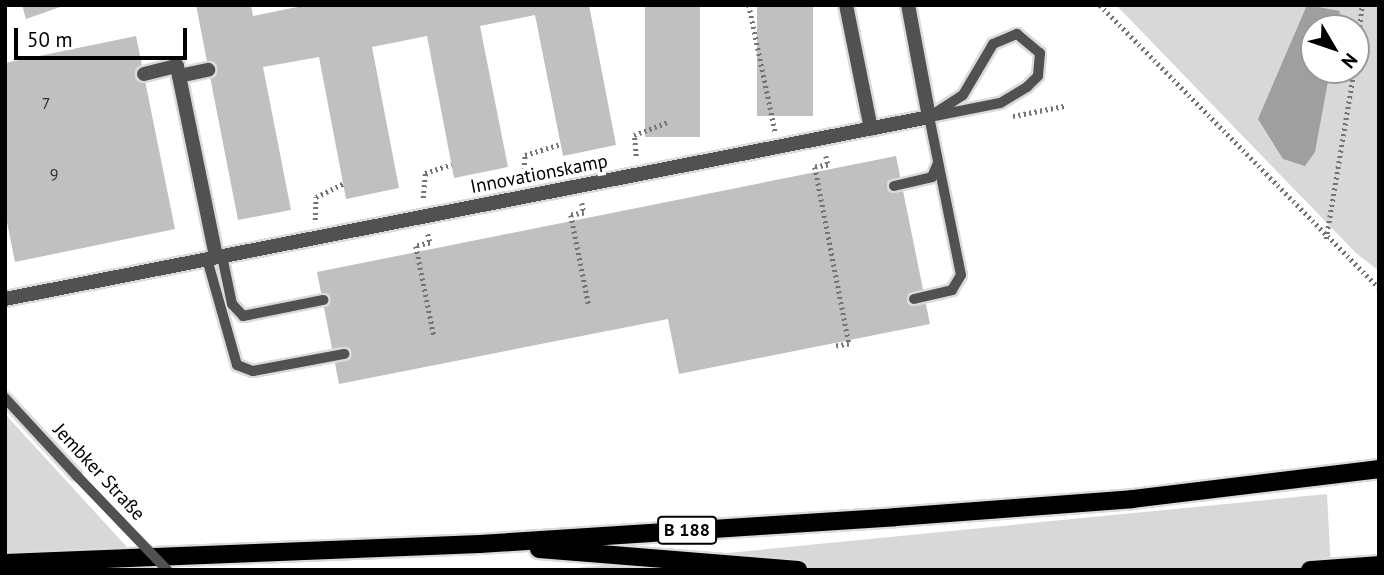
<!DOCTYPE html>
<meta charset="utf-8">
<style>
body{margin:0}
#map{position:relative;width:1384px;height:575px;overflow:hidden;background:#fff;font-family:"PT Sans",sans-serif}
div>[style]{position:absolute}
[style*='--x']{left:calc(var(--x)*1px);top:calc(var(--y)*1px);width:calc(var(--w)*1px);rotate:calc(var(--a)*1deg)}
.green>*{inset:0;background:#d8d8d8}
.water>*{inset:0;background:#9f9f9f}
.building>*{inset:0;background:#c0c0c0;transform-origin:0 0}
.path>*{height:4.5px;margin-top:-2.25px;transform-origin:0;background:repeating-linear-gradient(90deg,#737373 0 2px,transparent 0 5.5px)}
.roads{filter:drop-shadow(2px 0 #dbdbdb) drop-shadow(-2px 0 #dbdbdb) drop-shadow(0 2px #dbdbdb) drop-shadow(0 -2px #dbdbdb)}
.service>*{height:10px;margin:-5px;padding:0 5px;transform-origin:5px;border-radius:5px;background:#515151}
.pedestrian>*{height:14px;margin:-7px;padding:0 7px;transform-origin:7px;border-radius:7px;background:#515151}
.minor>*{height:14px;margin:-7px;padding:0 7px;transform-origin:7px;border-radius:7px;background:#515151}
.primary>*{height:18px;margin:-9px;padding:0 9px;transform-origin:9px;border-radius:9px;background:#000}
.service-bridge>*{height:10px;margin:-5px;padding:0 5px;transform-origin:5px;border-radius:5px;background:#515151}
span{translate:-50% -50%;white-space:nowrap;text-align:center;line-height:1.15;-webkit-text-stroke:7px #fff;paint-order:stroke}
.number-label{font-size:16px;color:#303030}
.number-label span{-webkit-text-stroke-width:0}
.shield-label span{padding:2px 5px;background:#fff;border:2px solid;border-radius:5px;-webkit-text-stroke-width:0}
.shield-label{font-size:18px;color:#000;font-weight:700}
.street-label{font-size:19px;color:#000}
.frame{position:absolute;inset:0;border:7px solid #000;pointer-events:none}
.north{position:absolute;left:1300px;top:14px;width:70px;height:70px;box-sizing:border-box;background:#fff;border:2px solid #999;border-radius:50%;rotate:129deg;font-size:19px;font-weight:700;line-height:28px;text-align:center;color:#000}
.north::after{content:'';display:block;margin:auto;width:24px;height:32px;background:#000;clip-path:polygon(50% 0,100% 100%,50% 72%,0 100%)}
.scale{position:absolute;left:14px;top:28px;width:173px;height:32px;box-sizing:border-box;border:4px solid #000;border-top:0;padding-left:9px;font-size:21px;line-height:24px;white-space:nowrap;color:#000;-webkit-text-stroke:5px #fff;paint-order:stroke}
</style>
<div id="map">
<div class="green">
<i style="clip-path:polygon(evenodd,1116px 5px,1379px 5px,1379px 271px,1356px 253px,1116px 5px,1314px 28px,1356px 28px,1356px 70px,1314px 70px,1314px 28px)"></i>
<i style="clip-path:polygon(5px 414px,148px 570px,5px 570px)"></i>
<i style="clip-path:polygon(1327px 494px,1331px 570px,555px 570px)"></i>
</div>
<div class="water">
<i style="clip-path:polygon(1307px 5px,1340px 11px,1337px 28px,1314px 28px,1314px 70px,1330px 70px,1315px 152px,1305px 166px,1283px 159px,1258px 119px)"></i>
</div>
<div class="building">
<i style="clip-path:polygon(22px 5px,63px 5px,63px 6px,26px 19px)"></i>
<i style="clip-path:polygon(196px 5px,251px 5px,253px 16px,307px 5px,589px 5px,616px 145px,563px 156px,535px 15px,480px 26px,508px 167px,454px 178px,427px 36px,372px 47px,399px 188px,346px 199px,319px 57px,263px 67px,291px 210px,238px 220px)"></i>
<i style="left:645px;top:5px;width:55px;height:132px"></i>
<i style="left:757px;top:5px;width:56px;height:111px"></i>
<i style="clip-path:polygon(136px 36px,175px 229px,15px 262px,5px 212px,5px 63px)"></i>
<i style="clip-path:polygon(896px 156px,930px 324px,679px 374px,668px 319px,339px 384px,317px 272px)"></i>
</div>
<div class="path">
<i style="--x:301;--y:5;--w:1;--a:45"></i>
<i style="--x:749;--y:5;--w:129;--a:78.3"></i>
<i style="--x:1100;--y:5;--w:397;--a:45.4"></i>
<i style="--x:1356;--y:54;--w:49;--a:-83"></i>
<i style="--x:1013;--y:116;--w:52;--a:-11.1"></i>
<i style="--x:636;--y:156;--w:21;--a:-95"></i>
<i style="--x:634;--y:135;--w:36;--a:-21"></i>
<i style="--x:826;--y:156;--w:9;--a:77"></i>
<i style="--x:828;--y:165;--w:13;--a:171"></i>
<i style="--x:815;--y:167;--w:180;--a:79.1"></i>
<i style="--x:849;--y:344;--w:13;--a:171"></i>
<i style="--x:523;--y:181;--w:26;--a:-86"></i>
<i style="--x:525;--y:155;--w:38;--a:-17"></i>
<i style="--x:423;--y:198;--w:25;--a:-85"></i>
<i style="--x:425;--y:173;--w:28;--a:-18"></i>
<i style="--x:582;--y:203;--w:10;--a:79"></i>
<i style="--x:584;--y:213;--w:13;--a:171"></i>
<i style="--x:571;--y:215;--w:93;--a:78.8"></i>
<i style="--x:315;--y:220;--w:23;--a:-88"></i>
<i style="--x:316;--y:197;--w:30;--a:-26"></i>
<i style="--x:428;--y:234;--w:9;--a:77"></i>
<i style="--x:430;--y:243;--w:14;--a:168"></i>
<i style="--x:416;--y:246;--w:92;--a:78.7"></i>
<i style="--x:1326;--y:239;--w:171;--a:-80.6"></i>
</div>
<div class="roads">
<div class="service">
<i style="--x:1017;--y:34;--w:30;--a:40"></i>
<i style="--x:1040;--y:53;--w:23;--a:95"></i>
<i style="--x:1038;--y:76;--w:16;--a:135"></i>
<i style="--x:1027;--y:87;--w:31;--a:149"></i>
<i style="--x:1000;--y:103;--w:72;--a:168.8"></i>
<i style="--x:929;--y:117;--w:40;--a:-32.9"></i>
<i style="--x:963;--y:95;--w:59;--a:-59.5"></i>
<i style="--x:993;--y:44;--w:26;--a:-23"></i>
<i style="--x:894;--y:186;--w:39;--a:-13"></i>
<i style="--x:932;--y:177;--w:15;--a:-67"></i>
<i style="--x:222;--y:256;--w:49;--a:78.2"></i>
<i style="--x:232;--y:304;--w:16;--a:47"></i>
<i style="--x:243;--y:316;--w:82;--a:-11.3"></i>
<i style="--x:207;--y:259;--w:110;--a:74.2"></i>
<i style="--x:237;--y:365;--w:17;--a:21"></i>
<i style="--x:253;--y:371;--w:93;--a:-10.6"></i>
<i style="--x:914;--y:299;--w:39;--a:-13"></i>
<i style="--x:952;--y:290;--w:17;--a:-59"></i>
<i style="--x:961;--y:275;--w:161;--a:-101.4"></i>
<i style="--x:5;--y:398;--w:105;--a:47.3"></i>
</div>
<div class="pedestrian">
<i style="--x:846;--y:5;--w:126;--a:78.6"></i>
<i style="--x:144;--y:74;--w:34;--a:-14"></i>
<i style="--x:177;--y:66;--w:10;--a:79"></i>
<i style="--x:179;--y:76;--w:30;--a:-12"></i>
<i style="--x:179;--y:76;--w:185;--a:78.4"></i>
</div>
<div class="minor">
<i style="--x:5;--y:299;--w:942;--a:-11.14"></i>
<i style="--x:929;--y:117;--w:114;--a:-100.6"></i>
</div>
<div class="primary">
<i style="--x:539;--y:549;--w:260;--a:4.6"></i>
<i style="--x:5;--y:563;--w:475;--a:-2.3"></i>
<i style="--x:480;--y:544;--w:416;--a:-3.7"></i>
<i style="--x:895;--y:517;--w:238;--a:-4.3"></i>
<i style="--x:1132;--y:499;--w:249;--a:-6.9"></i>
<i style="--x:1310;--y:570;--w:69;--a:-4.1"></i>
</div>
</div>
<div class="service-bridge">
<i style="--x:76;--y:475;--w:132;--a:46.2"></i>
</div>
<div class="number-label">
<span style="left:46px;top:103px">7</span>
<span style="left:54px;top:174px">9</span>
</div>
<div class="shield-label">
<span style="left:687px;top:530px">B 188</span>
</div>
<div class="street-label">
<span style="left:539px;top:174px;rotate:-11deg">Innovationskamp</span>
<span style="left:99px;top:472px;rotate:47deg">Jembker Straße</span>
</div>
<div class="frame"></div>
<div class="north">N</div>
<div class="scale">50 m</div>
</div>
